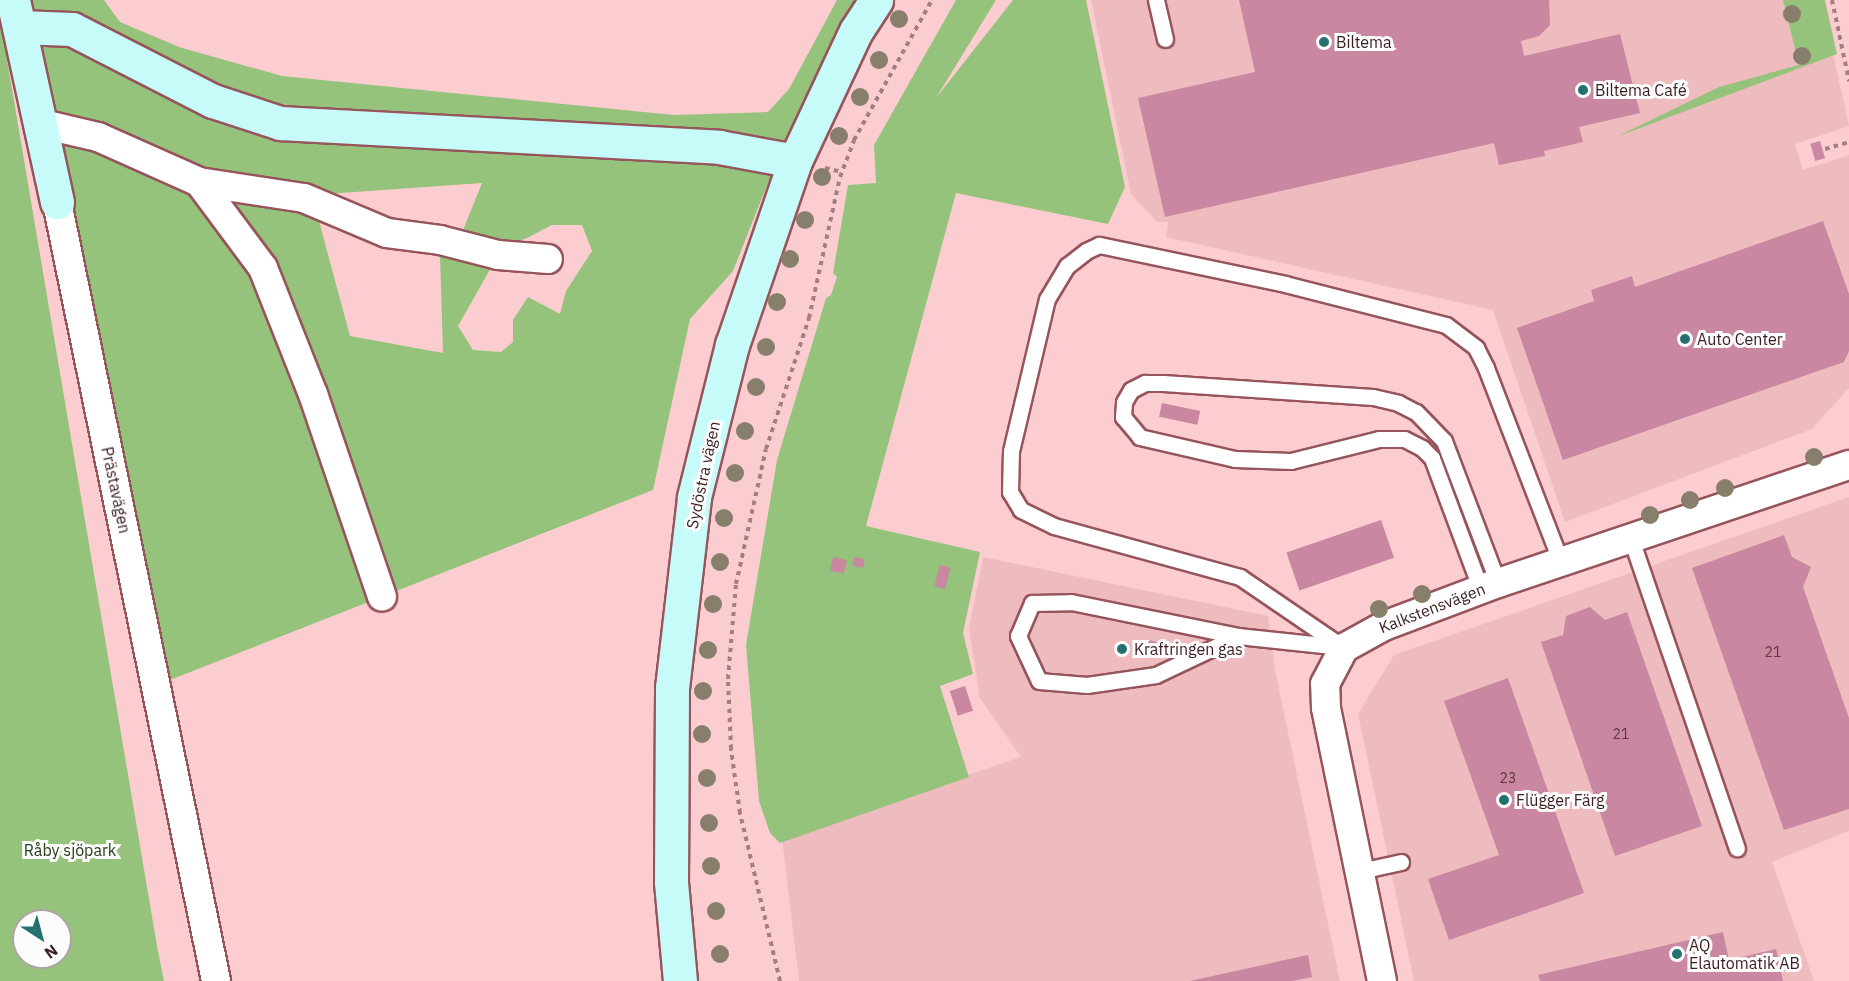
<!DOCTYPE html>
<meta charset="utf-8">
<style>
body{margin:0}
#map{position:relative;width:1849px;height:981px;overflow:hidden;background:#fccdd0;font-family:"IBM Plex Sans",sans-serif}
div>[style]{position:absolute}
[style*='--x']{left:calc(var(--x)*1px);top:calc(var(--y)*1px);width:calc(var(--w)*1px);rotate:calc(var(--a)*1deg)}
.built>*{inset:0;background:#eebbbe}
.green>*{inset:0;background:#96c37b}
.building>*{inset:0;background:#c987a1;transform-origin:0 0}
.path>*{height:4px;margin-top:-2px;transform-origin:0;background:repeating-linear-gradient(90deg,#a47e80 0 4.5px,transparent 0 9px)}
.roads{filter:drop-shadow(2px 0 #96545b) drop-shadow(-2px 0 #96545b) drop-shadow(0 2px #96545b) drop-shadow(0 -2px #96545b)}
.lane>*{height:15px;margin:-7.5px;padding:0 7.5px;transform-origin:7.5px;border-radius:7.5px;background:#fff}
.street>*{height:28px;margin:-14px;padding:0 14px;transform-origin:14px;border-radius:14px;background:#fff}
.secondary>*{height:33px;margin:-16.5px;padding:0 16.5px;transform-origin:16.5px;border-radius:16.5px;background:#c7fbfa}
.trees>*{width:18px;height:18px;margin:-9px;border-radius:50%;background:#877e6b}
.dots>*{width:16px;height:16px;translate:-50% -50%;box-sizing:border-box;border:3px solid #fcfcfc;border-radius:50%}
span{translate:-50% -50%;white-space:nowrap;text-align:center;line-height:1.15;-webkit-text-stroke:6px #fcfcfc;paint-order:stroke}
.number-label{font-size:14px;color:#5e3840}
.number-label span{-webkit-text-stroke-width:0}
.poi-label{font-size:16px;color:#3a1e20}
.left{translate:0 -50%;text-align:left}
.street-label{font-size:16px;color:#3a1e20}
.park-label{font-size:16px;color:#273e18}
.north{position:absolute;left:12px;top:909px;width:60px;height:60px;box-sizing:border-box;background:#fcfcfc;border:2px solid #aea3a4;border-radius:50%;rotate:144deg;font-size:16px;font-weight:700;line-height:24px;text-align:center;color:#3a1e20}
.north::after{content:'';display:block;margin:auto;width:21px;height:27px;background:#257070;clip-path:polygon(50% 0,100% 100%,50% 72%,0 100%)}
</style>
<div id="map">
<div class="built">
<i style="clip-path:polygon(1091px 0,1821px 0,1849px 126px,1795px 144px,1803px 170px,1849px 155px,1849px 388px,1812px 429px,1565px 522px,1493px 310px,1166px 237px,1168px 222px,1157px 222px,1131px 194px)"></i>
<i style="clip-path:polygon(1849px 497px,1849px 831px,1772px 862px,1814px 981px,1414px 981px,1358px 714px,1394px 655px)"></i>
<i style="clip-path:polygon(983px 557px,1268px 616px,1275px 670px,1340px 981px,799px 981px,782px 838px,1021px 757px,980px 698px,969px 628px)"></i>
</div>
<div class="green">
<i style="clip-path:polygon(evenodd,31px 0,104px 0,120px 22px,179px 47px,282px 76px,674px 115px,768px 112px,789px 89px,837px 0,857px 0,781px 150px,733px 271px,690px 319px,653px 490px,170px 680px,74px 213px,71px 178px,31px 0,482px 183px,461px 235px,500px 245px,525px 239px,552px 225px,582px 225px,592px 251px,566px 291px,560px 314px,528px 297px,513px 320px,513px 342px,501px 352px,473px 350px,458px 326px,492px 266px,469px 256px,440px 255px,443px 353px,350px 336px,312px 195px,482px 183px)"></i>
<i style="clip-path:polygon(956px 0,996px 0,936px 98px,1013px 0,1086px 0,1125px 187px,1108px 224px,956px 193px,866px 526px,980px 552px,963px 633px,973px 674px,940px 686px,969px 777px,780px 843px,770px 833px,759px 801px,746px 645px,777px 460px,826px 298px,831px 295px,837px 277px,833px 273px,848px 185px,876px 183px,874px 145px)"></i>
<i style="clip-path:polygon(1783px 0,1825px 0,1837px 54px,1616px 137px,1719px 87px,1799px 65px)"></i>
<i style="clip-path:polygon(evenodd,0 18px,157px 946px,164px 981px,0 981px,0 18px,24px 921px,60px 921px,60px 957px,24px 957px,24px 921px)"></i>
</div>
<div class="building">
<i style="clip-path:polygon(1239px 0,1549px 0,1550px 25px,1539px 36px,1521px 41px,1524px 56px,1620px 34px,1640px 113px,1579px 127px,1583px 142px,1544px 151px,1545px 156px,1499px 165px,1494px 143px,1165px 217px,1138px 98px,1255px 72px)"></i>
<i style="left:1820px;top:141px;width:18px;height:10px;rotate:74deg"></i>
<i style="clip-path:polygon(1823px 221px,1849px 294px,1849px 351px,1844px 362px,1563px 460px,1517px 328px,1594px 301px,1591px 290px,1632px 276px,1635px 287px)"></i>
<i style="left:1162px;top:403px;width:39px;height:14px;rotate:12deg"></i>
<i style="left:1381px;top:520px;width:40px;height:100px;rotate:71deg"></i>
<i style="clip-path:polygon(1784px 535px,1792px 557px,1811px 567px,1803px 587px,1849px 718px,1849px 809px,1784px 830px,1692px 568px)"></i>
<i style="left:833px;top:557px;width:14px;height:14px;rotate:12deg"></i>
<i style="left:854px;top:557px;width:11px;height:9px;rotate:10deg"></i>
<i style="left:940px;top:565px;width:11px;height:22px;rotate:15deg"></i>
<i style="clip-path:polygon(1590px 607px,1605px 620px,1627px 612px,1702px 826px,1615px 856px,1541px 642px,1563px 635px,1566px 616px)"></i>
<i style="left:1149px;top:640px;width:24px;height:10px;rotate:15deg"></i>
<i style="clip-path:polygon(1508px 678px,1584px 893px,1449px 940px,1428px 879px,1499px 855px,1444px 701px)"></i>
<i style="left:965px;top:686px;width:26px;height:16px;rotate:72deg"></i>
<i style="clip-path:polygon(1723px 932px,1729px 960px,1776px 949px,1783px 981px,1540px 981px,1538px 975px)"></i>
<i style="clip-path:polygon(1308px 955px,1312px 977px,1292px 981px,1190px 981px)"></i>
</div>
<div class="path">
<i style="--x:1832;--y:0;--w:83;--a:78.1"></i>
<i style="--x:1825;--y:149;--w:25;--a:-16"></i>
<i style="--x:825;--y:168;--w:17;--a:13"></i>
<i style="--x:780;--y:981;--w:173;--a:-103.4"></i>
<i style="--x:740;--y:813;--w:65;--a:-98"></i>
<i style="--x:731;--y:749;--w:70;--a:-92.5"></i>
<i style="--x:728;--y:679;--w:95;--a:-85.2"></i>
<i style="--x:736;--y:584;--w:138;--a:-77.5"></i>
<i style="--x:766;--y:449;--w:138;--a:-71.8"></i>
<i style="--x:809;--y:318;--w:144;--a:-77.6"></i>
<i style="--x:840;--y:177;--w:40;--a:-69"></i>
<i style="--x:854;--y:140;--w:160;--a:-60.9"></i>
</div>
<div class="roads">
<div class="lane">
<i style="--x:1156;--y:0;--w:40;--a:77"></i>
<i style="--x:1631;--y:539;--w:327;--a:71.1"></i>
<i style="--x:1481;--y:590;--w:141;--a:-110.4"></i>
<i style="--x:1432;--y:458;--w:14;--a:-135"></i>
<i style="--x:1422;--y:448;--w:20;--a:-153"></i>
<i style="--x:1404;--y:439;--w:25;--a:180"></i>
<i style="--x:1379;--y:439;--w:91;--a:166"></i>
<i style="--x:1291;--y:461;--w:56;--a:-178"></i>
<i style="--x:1235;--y:459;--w:98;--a:-167"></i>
<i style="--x:1140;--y:437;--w:26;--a:-130"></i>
<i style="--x:1123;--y:417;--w:15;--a:-86"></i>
<i style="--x:1124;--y:402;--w:14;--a:-60"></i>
<i style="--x:1131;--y:390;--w:16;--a:-27"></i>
<i style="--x:1145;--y:383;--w:18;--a:0"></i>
<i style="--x:1163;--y:383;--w:210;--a:3.8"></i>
<i style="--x:1373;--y:397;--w:26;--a:13"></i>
<i style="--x:1398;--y:403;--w:20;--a:27"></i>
<i style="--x:1416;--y:412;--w:40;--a:46"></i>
<i style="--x:1444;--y:441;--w:152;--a:69.2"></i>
<i style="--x:1238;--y:636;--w:91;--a:154.6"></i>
<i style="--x:1156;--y:675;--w:70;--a:171.8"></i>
<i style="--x:1087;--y:685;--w:48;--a:-175.2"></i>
<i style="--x:1039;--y:681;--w:50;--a:-115"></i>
<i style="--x:1018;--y:636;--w:36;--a:-67"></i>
<i style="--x:1032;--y:603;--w:39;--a:-1"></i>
<i style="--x:1071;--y:602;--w:170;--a:11.5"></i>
<i style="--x:1238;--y:636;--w:104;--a:6.1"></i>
<i style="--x:1344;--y:648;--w:126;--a:-145.7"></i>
<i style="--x:1240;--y:577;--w:193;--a:-164.7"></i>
<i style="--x:1054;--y:526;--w:37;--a:-154"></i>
<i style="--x:1021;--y:510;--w:21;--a:-121"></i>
<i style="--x:1010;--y:492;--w:41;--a:-88.6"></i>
<i style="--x:1011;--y:451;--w:156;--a:-76.7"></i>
<i style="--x:1047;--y:299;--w:39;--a:-59"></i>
<i style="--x:1067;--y:266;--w:24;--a:-38"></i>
<i style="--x:1086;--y:251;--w:14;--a:-25"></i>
<i style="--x:1099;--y:245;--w:190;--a:11.8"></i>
<i style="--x:1285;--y:284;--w:166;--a:14.3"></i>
<i style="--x:1446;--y:325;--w:38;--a:37"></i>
<i style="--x:1476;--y:348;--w:22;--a:63"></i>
<i style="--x:1486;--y:368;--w:208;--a:68.9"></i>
<i style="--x:1360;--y:871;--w:42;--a:-12.4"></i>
</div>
<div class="street">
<i style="--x:38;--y:123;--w:62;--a:13.1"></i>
<i style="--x:98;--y:137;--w:111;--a:24"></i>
<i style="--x:199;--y:182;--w:106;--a:8.7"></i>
<i style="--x:304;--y:198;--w:90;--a:22.9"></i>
<i style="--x:387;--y:233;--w:53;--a:7.5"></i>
<i style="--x:440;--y:240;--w:60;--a:14.5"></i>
<i style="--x:498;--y:255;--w:50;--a:4.6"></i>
<i style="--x:199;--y:182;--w:107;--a:53.3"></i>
<i style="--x:263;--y:268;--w:136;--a:68.4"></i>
<i style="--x:313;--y:394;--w:214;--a:71.2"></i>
<i style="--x:57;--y:202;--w:795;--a:78.46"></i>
<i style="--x:1382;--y:981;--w:279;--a:-101.6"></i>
<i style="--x:1326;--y:708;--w:24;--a:-92"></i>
<i style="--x:1325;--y:684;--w:41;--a:-62.2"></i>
<i style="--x:1344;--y:648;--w:46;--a:-28.8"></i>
<i style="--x:1384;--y:626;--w:122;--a:-20.7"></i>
<i style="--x:1498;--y:583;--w:370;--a:-18.6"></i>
</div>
<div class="secondary">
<i style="--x:13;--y:0;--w:207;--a:77.7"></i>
<i style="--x:19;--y:27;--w:53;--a:2.2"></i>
<i style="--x:72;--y:29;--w:158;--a:27.1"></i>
<i style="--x:213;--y:101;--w:71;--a:18.2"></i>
<i style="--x:280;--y:123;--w:440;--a:3.1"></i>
<i style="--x:719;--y:147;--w:77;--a:10.4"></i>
<i style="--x:680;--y:981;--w:99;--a:-95.2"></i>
<i style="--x:671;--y:882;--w:194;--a:-89.7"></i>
<i style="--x:672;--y:688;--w:192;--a:-83.4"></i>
<i style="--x:694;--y:497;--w:157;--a:-76"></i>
<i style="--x:732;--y:345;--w:194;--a:-71.1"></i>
<i style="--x:795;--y:161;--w:144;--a:-64.9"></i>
<i style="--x:856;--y:31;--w:37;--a:-57"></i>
</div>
</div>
<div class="trees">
<i style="left:1792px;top:14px"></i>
<i style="left:899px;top:19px"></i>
<i style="left:1802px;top:56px"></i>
<i style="left:879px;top:60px"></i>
<i style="left:860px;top:97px"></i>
<i style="left:839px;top:136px"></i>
<i style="left:822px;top:177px"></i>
<i style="left:805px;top:220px"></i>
<i style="left:790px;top:259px"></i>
<i style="left:777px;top:302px"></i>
<i style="left:766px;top:347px"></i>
<i style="left:756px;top:387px"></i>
<i style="left:745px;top:431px"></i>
<i style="left:1814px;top:457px"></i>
<i style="left:735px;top:473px"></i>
<i style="left:1725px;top:488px"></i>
<i style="left:1690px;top:500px"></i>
<i style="left:1650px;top:515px"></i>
<i style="left:724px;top:518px"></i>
<i style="left:720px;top:562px"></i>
<i style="left:1422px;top:594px"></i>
<i style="left:713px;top:604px"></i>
<i style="left:1379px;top:609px"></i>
<i style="left:708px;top:650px"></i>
<i style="left:703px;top:691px"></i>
<i style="left:702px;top:734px"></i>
<i style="left:707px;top:778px"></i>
<i style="left:709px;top:823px"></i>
<i style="left:711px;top:866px"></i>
<i style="left:716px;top:911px"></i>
<i style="left:720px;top:954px"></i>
</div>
<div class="dots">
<i style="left:1324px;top:42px;background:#257070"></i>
<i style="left:1583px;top:90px;background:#257070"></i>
<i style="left:1685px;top:339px;background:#257070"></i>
<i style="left:1122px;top:649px;background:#257070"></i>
<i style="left:1504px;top:800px;background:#257070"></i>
<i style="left:1677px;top:954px;background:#257070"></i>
</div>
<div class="number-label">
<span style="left:1773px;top:652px">21</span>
<span style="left:1621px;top:734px">21</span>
<span style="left:1508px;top:778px">23</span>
</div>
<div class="poi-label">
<span class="left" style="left:1336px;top:42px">Biltema</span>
<span class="left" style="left:1595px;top:90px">Biltema Café</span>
<span class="left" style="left:1697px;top:339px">Auto Center</span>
<span class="left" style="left:1134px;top:649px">Kraftringen gas</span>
<span class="left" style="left:1516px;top:800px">Flügger Färg</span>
<span class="left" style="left:1689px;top:954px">AQ<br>Elautomatik AB</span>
</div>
<div class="street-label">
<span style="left:703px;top:475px;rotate:-78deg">Sydöstra vägen</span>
<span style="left:116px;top:490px;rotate:78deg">Prästavägen</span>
<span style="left:1432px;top:608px;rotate:-21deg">Kalkstensvägen</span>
</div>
<div class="park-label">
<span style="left:70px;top:850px">Råby sjöpark</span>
</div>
<div class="north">N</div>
</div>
